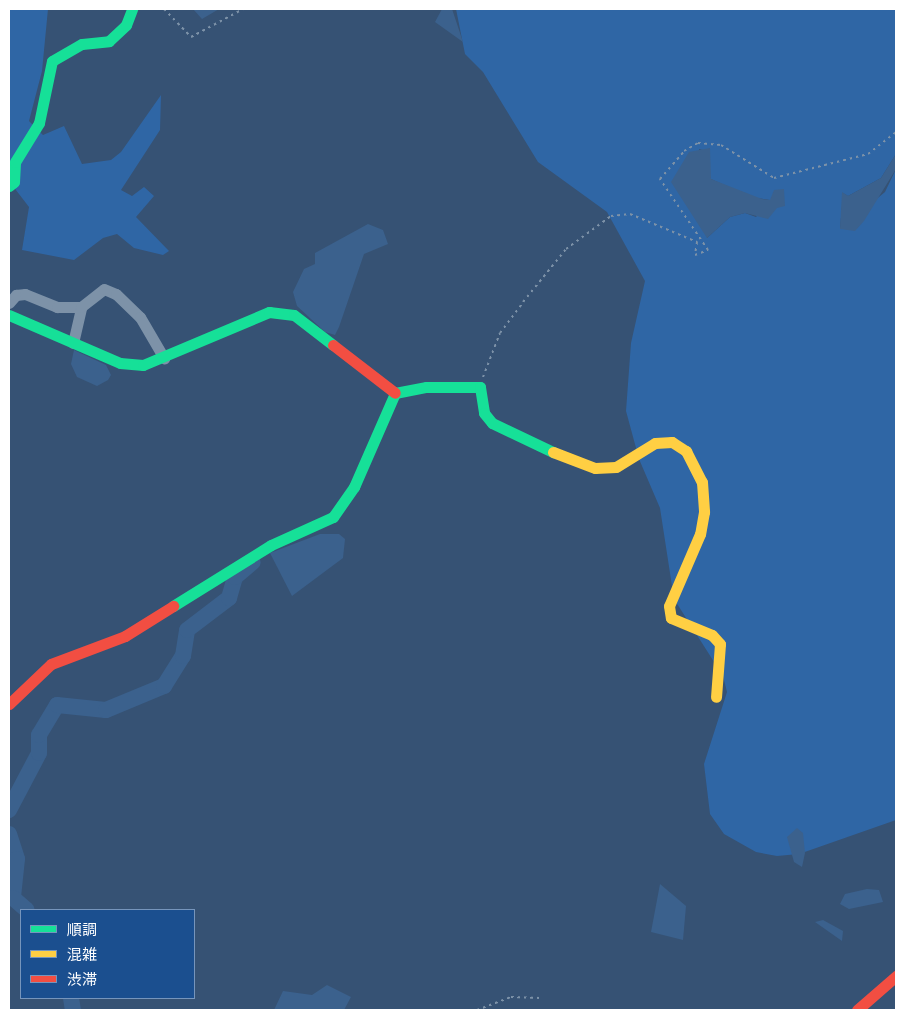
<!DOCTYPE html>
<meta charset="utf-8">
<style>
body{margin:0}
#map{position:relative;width:905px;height:1019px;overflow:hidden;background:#365274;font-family:Helvetica,"Noto Sans JP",sans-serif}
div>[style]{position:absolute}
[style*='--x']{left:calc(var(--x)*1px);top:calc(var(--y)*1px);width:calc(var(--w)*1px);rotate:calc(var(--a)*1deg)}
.green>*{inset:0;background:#2f66a5}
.water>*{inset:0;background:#3b618d}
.river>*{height:16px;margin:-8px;padding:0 8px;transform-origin:8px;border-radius:8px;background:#3b618d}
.path>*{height:2px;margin-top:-1px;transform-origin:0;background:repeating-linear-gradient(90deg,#7d92a8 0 2.5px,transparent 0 6.5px)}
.street>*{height:11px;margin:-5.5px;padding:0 5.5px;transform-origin:5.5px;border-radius:5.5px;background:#7d92a8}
.fast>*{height:11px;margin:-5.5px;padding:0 5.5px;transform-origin:5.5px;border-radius:5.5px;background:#16e098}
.slow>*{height:11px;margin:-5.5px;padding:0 5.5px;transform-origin:5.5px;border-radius:5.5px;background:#ffcf43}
.jam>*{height:11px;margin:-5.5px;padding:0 5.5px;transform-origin:5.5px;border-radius:5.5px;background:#f24e42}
span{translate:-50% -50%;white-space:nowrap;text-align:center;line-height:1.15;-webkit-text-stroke:4px #1b4f8f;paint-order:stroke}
.frame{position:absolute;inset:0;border:10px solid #fff;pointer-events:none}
.legend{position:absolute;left:20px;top:909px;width:175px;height:90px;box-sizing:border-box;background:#1b4f8f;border:1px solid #7695bc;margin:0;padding:6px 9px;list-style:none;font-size:15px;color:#fff}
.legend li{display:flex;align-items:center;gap:10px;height:25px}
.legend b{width:25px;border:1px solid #7695bc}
</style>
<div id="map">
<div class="green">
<i style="clip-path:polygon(9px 9px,48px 9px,42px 71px,29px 121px,43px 135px,64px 126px,82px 164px,111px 160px,121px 152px,161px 95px,160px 130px,121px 190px,132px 196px,144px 187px,154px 196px,136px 217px,169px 251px,163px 255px,134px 248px,117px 234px,103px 238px,74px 260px,22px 250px,29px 207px,9px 181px)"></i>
<i style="clip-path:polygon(evenodd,456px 9px,896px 9px,896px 154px,881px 178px,848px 196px,843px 193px,840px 229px,885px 192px,896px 169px,896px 820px,799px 854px,777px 856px,756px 852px,724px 834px,710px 814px,704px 764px,727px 692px,723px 676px,674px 599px,660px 508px,639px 459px,626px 411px,631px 343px,645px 281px,607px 212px,538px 162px,483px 72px,465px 54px,456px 9px,699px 149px,710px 152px,707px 166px,711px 179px,750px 197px,770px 200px,756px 217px,745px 213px,730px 217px,707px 238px,699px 149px)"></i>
</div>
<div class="water">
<i style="clip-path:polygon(193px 9px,219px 9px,202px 19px)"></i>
<i style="clip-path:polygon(442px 9px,452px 9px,463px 42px,435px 22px)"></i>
<i style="clip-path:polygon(710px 148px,711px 179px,762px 199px,770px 200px,774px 190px,784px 189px,785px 206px,777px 208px,768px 219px,745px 213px,730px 217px,707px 238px,671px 182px,689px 152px)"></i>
<i style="clip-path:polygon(896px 154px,896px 169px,864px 221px,855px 231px,840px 229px,842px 192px,848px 196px,881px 178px)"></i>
<i style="clip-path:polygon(368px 224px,383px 230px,388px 244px,364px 254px,339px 327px,335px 335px,325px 332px,297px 306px,293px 292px,304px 269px,315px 264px,315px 253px)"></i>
<i style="clip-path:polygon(74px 350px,106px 365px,111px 375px,108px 380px,97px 386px,77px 377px,71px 364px)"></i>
<i style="clip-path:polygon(320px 534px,339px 534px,345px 539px,343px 558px,292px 596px,270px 553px)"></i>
<i style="clip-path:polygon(797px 828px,803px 833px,805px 853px,802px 867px,794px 862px,787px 837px)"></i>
<i style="clip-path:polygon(660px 884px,686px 906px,683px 940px,651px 932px)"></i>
<i style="clip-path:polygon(867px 889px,879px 890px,883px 902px,849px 909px,840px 904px,845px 894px)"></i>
<i style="clip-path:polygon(823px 920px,843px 931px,842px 941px,815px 922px)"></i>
<i style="clip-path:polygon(327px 985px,351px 997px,344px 1010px,274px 1010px,283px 991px,312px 995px)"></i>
</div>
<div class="river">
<i style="--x:9;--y:810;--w:64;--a:-62.2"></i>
<i style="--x:39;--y:753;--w:18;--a:-90"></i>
<i style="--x:39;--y:735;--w:35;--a:-59"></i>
<i style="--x:57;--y:705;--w:49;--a:5.8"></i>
<i style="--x:106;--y:710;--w:63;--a:-22.5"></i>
<i style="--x:164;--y:686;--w:36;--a:-58"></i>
<i style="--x:183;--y:656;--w:26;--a:-81"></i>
<i style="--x:187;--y:630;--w:53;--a:-37.3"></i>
<i style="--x:229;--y:598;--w:22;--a:-74"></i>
<i style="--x:235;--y:577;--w:23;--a:-40"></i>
<i style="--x:9;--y:834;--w:26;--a:72"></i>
<i style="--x:17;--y:859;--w:39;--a:96"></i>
<i style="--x:13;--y:898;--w:18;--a:41"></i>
<i style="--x:71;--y:998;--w:12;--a:81"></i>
</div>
<div class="path">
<i style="--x:164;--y:9;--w:39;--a:46"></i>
<i style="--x:191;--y:37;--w:59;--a:-28.3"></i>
<i style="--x:483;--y:377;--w:47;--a:-68.9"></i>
<i style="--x:500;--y:333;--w:39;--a:-53"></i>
<i style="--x:523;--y:302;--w:68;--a:-50.9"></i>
<i style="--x:566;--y:249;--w:56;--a:-36.3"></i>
<i style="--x:611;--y:216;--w:19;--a:-6"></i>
<i style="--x:630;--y:214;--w:73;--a:22.7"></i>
<i style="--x:697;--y:242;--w:13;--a:99"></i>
<i style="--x:695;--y:255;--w:14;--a:-21"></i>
<i style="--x:708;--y:250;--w:86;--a:-124.1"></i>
<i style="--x:660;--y:179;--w:37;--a:-49"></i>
<i style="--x:684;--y:151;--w:16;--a:-30"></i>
<i style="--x:698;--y:143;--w:23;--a:5"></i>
<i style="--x:721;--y:145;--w:62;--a:31.9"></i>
<i style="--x:774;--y:178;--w:97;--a:-14.3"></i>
<i style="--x:868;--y:154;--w:36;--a:-38"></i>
<i style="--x:477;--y:1010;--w:36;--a:-21"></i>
<i style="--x:511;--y:997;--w:29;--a:2"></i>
</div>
<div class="street">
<i style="--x:9;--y:303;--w:11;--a:-49"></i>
<i style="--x:16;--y:295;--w:9;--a:-6"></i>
<i style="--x:25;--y:294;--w:35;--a:22"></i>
<i style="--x:57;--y:307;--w:24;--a:0"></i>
<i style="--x:73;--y:343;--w:37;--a:-77"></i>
<i style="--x:81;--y:307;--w:29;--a:-38"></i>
<i style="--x:104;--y:289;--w:13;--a:23"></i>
<i style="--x:116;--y:294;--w:33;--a:44"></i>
<i style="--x:140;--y:317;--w:48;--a:59.7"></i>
</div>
<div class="fast">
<i style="--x:9;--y:186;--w:6;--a:-39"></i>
<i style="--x:14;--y:182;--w:20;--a:-87"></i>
<i style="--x:15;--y:162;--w:46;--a:-58.4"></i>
<i style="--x:39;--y:123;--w:63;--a:-78.2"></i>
<i style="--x:52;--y:61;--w:34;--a:-30"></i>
<i style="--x:82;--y:44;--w:27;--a:-6"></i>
<i style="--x:109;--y:41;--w:23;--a:-43"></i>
<i style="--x:126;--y:25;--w:17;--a:-69"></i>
<i style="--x:9;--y:315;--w:121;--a:23.4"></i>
<i style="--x:120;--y:363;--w:23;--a:5"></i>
<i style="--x:143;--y:365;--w:137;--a:-22.8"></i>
<i style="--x:269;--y:312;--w:25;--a:7"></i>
<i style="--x:294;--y:315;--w:49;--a:37.6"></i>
<i style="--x:395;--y:393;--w:32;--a:-11"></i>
<i style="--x:426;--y:387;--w:54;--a:0"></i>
<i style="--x:480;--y:387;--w:26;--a:81"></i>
<i style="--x:484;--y:413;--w:13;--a:51"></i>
<i style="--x:492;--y:423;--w:68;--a:25.4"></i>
<i style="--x:173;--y:606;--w:115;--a:-31.9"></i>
<i style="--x:271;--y:545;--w:68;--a:-24.3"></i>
<i style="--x:333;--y:517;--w:37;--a:-55"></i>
<i style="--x:354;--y:487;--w:103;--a:-66.4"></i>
</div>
<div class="slow">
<i style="--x:553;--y:452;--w:45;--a:20.9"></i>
<i style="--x:595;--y:468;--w:21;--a:-3"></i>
<i style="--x:616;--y:467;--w:46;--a:-31.6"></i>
<i style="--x:655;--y:443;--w:17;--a:-3"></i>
<i style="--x:672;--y:442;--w:17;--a:33"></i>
<i style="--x:686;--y:451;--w:35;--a:63"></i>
<i style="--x:702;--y:482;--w:30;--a:86"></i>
<i style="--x:704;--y:512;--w:22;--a:100"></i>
<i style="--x:700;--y:534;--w:78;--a:113.3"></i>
<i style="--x:669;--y:606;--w:12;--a:81"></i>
<i style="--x:671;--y:618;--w:44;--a:22.5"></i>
<i style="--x:712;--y:635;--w:12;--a:48"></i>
<i style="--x:720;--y:644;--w:53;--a:94.3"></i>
</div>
<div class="jam">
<i style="--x:333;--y:345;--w:78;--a:37.7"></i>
<i style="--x:9;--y:704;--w:58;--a:-43.6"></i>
<i style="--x:51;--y:664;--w:79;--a:-20.7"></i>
<i style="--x:125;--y:636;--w:57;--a:-32"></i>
<i style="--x:857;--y:1010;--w:52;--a:-41.1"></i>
</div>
<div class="frame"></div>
<ul class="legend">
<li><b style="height:6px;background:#16e098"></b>順調</li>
<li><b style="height:6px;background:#ffcf43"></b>混雑</li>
<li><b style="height:6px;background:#f24e42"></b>渋滞</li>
</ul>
</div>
